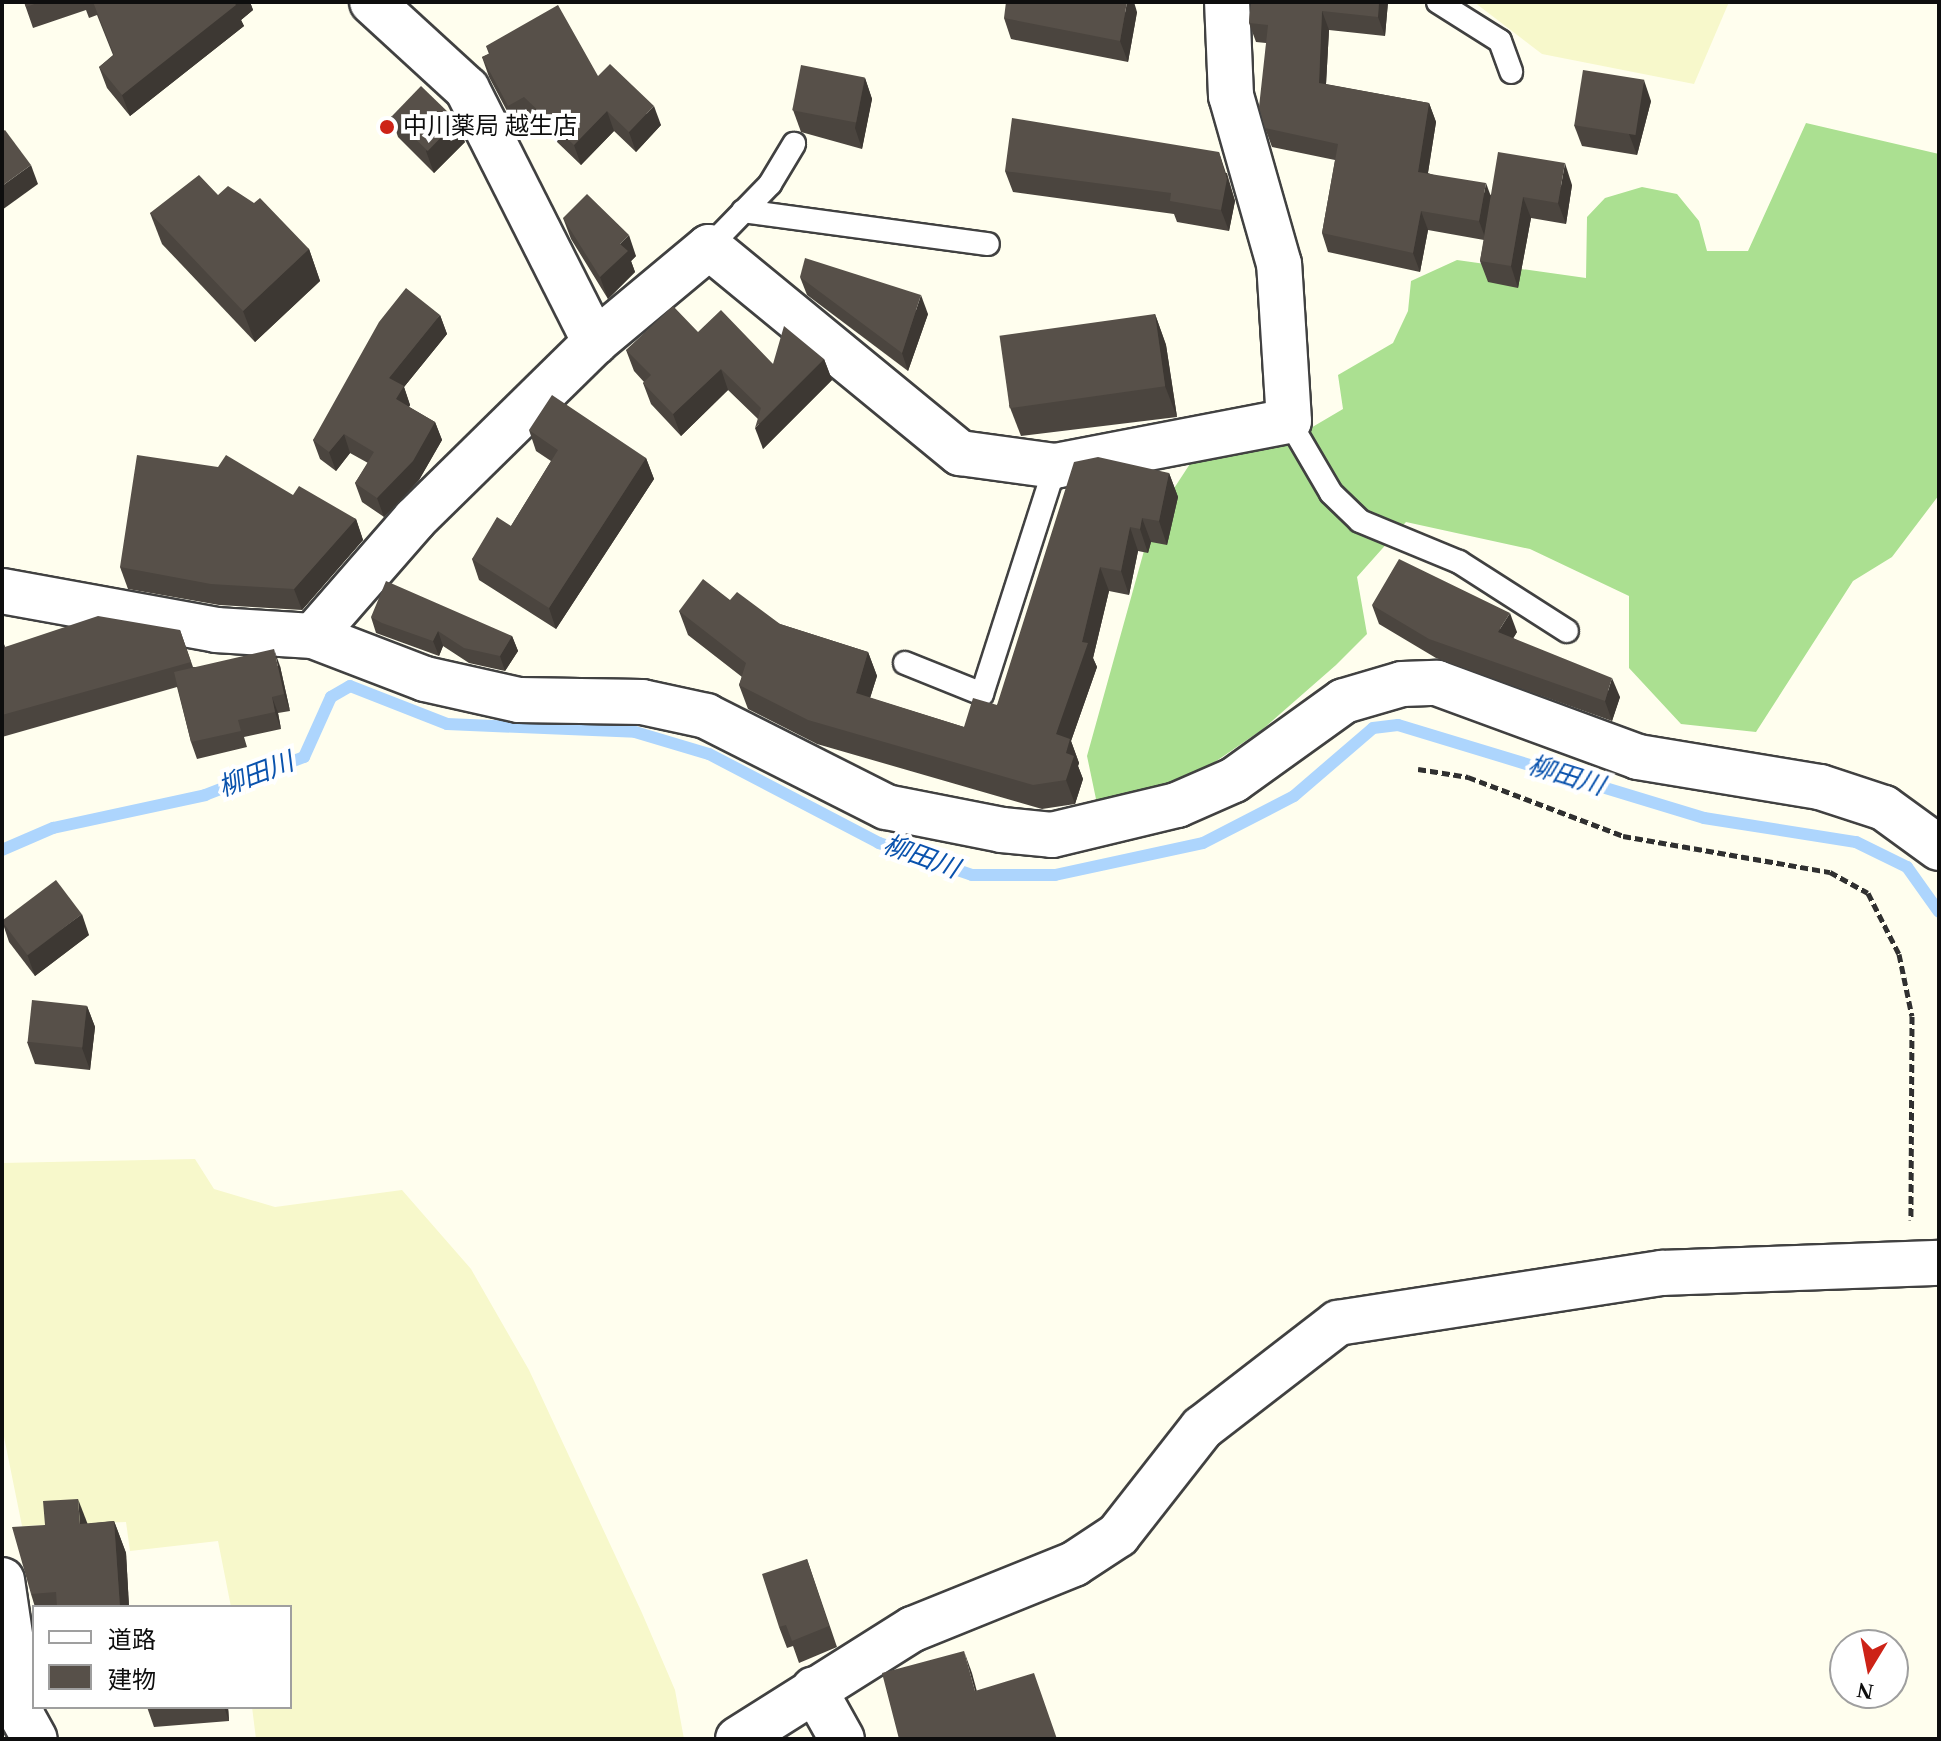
<!DOCTYPE html>
<meta charset="utf-8">
<style>
body{margin:0}
#map{position:relative;width:1941px;height:1741px;overflow:hidden;background:#fffeee;font-family:"Times New Roman","Noto Sans JP",serif}
div>[style]{position:absolute}
[style*='--x']{left:calc(var(--x)*1px);top:calc(var(--y)*1px);width:calc(var(--w)*1px);rotate:calc(var(--a)*1deg)}
.farmland>*{inset:0;background:#f7f8cb}
.forest>*{inset:0;background:#abe091}
.stream>*{height:12px;margin:-6px;padding:0 6px;transform-origin:6px;border-radius:6px;background:#add5fd}
.path>*{height:5px;margin-top:-2.5px;transform-origin:0;background:repeating-linear-gradient(90deg,#303030 0 8px,transparent 0 12px)}
.roads{filter:drop-shadow(2px 0 #414141) drop-shadow(-2px 0 #414141) drop-shadow(0 2px #414141) drop-shadow(0 -2px #414141)}
.service>*{height:22px;margin:-11px;padding:0 11px;transform-origin:11px;border-radius:11px;background:#fff}
.minor>*{height:44px;margin:-22px;padding:0 22px;transform-origin:22px;border-radius:22px;background:#fff}
.wall>*{inset:0;background:#4b453f}
.shaded-wall>*{inset:0;background:#3d3833}
.building>*{inset:0;background:#575049;transform-origin:0 0}
.dots>*{width:22px;height:22px;translate:-50% -50%;box-sizing:border-box;border:4px solid #fff;border-radius:50%}
span{translate:-50% -50%;white-space:nowrap;text-align:center;line-height:1.15;-webkit-text-stroke:8px #fff;paint-order:stroke}
.poi-label{font-size:24px;color:#0e0e0e}
.left{translate:0 -50%;text-align:left}
.water-label{font-size:26px;color:#0952ad;font-style:italic}
.frame{position:absolute;inset:0;border:4px solid #0e0e0e;pointer-events:none}
.legend{position:absolute;left:32px;top:1605px;width:260px;height:104px;box-sizing:border-box;background:#fff;border:2px solid #9f9f9f;margin:0;padding:10px 14px;list-style:none;font-size:24px;color:#0e0e0e}
.legend li{display:flex;align-items:center;gap:16px;height:40px}
.legend b{width:40px;border:2px solid #9f9f9f}
.north{position:absolute;left:1829px;top:1629px;width:80px;height:80px;box-sizing:border-box;background:#fff;border:2px solid #9f9f9f;border-radius:50%;rotate:190deg;font-size:22px;font-weight:700;line-height:32px;text-align:center;color:#0e0e0e}
.north::after{content:'';display:block;margin:auto;width:28px;height:36px;background:#cd2317;clip-path:polygon(50% 0,100% 100%,50% 72%,0 100%)}
</style>
<div id="map">
<div class="farmland">
<i style="clip-path:polygon(1474px 2px,1729px 2px,1694px 84px,1542px 54px)"></i>
<i style="clip-path:polygon(195px 1159px,214px 1189px,275px 1207px,402px 1190px,471px 1269px,529px 1370px,642px 1613px,675px 1690px,684px 1739px,256px 1739px,252px 1707px,290px 1707px,290px 1607px,231px 1607px,218px 1541px,130px 1551px,126px 1522px,22px 1526px,2px 1427px,2px 1163px)"></i>
</div>
<div class="forest">
<i style="clip-path:polygon(1806px 123px,1939px 154px,1939px 495px,1892px 557px,1853px 581px,1756px 732px,1681px 724px,1629px 668px,1629px 596px,1530px 549px,1406px 522px,1357px 577px,1367px 634px,1336px 665px,1263px 729px,1193px 777px,1135px 801px,1096px 799px,1087px 756px,1152px 522px,1201px 447px,1287px 442px,1343px 409px,1338px 375px,1393px 343px,1408px 311px,1411px 281px,1457px 260px,1586px 278px,1587px 217px,1605px 198px,1642px 187px,1677px 194px,1699px 221px,1707px 251px,1748px 251px)"></i>
</div>
<div class="stream">
<i style="--x:2;--y:850;--w:56;--a:-23.3"></i>
<i style="--x:53;--y:828;--w:156;--a:-12.2"></i>
<i style="--x:205;--y:795;--w:106;--a:-21"></i>
<i style="--x:304;--y:757;--w:66;--a:-65.8"></i>
<i style="--x:331;--y:697;--w:22;--a:-30"></i>
<i style="--x:350;--y:686;--w:104;--a:21.4"></i>
<i style="--x:447;--y:724;--w:188;--a:2.4"></i>
<i style="--x:635;--y:732;--w:77;--a:16.6"></i>
<i style="--x:709;--y:754;--w:192;--a:27.6"></i>
<i style="--x:879;--y:843;--w:98;--a:19"></i>
<i style="--x:972;--y:875;--w:83;--a:0"></i>
<i style="--x:1055;--y:875;--w:151;--a:-12.2"></i>
<i style="--x:1203;--y:843;--w:102;--a:-27.3"></i>
<i style="--x:1294;--y:796;--w:104;--a:-40.7"></i>
<i style="--x:1373;--y:728;--w:25;--a:-7"></i>
<i style="--x:1398;--y:725;--w:320;--a:16.9"></i>
<i style="--x:1704;--y:818;--w:154;--a:9"></i>
<i style="--x:1856;--y:842;--w:57;--a:26.1"></i>
<i style="--x:1907;--y:867;--w:55;--a:54.6"></i>
</div>
<div class="path">
<i style="--x:1418;--y:769;--w:51;--a:9.1"></i>
<i style="--x:1468;--y:777;--w:166;--a:20.8"></i>
<i style="--x:1623;--y:836;--w:210;--a:9.9"></i>
<i style="--x:1830;--y:872;--w:43;--a:28.9"></i>
<i style="--x:1868;--y:893;--w:68;--a:63.1"></i>
<i style="--x:1899;--y:954;--w:63;--a:78.2"></i>
<i style="--x:1912;--y:1016;--w:204;--a:90.3"></i>
</div>
<div class="roads">
<div class="service">
<i style="--x:1438;--y:2;--w:73;--a:32.2"></i>
<i style="--x:1500;--y:41;--w:33;--a:70"></i>
<i style="--x:743;--y:211;--w:247;--a:7.7"></i>
<i style="--x:709;--y:247;--w:88;--a:-45.9"></i>
<i style="--x:770;--y:184;--w:47;--a:-59"></i>
<i style="--x:1289;--y:421;--w:83;--a:59.7"></i>
<i style="--x:1331;--y:493;--w:40;--a:44"></i>
<i style="--x:1360;--y:521;--w:107;--a:22.5"></i>
<i style="--x:1459;--y:562;--w:128;--a:32.6"></i>
<i style="--x:905;--y:663;--w:83;--a:21.9"></i>
<i style="--x:982;--y:694;--w:239;--a:-72.2"></i>
</div>
<div class="minor">
<i style="--x:372;--y:2;--w:129;--a:42.5"></i>
<i style="--x:467;--y:89;--w:284;--a:63.2"></i>
<i style="--x:2;--y:591;--w:218;--a:10.3"></i>
<i style="--x:216;--y:630;--w:97;--a:3.5"></i>
<i style="--x:313;--y:636;--w:155;--a:-48.9"></i>
<i style="--x:415;--y:519;--w:252;--a:-44.5"></i>
<i style="--x:595;--y:342;--w:148;--a:-39.8"></i>
<i style="--x:709;--y:247;--w:325;--a:39.4"></i>
<i style="--x:960;--y:453;--w:96;--a:7.8"></i>
<i style="--x:1055;--y:466;--w:238;--a:-10.9"></i>
<i style="--x:1289;--y:421;--w:157;--a:-93.6"></i>
<i style="--x:1279;--y:264;--w:175;--a:-105.9"></i>
<i style="--x:1231;--y:96;--w:94;--a:-92.4"></i>
<i style="--x:313;--y:636;--w:120;--a:21"></i>
<i style="--x:425;--y:679;--w:96;--a:12.6"></i>
<i style="--x:519;--y:700;--w:123;--a:0.9"></i>
<i style="--x:642;--y:702;--w:66;--a:12.3"></i>
<i style="--x:706;--y:716;--w:202;--a:26.8"></i>
<i style="--x:886;--y:807;--w:118;--a:11.2"></i>
<i style="--x:1002;--y:830;--w:50;--a:5.7"></i>
<i style="--x:1052;--y:835;--w:129;--a:-13.5"></i>
<i style="--x:1177;--y:805;--w:62;--a:-23.7"></i>
<i style="--x:1234;--y:780;--w:135;--a:-35.7"></i>
<i style="--x:1344;--y:701;--w:60;--a:-16.3"></i>
<i style="--x:1402;--y:684;--w:35;--a:-2"></i>
<i style="--x:1437;--y:683;--w:214;--a:20.2"></i>
<i style="--x:1638;--y:757;--w:184;--a:9.4"></i>
<i style="--x:1820;--y:787;--w:67;--a:18.2"></i>
<i style="--x:1884;--y:808;--w:68;--a:36"></i>
<i style="--x:2;--y:1580;--w:137;--a:81.6"></i>
<i style="--x:22;--y:1716;--w:26;--a:61"></i>
<i style="--x:814;--y:1689;--w:57;--a:60.8"></i>
<i style="--x:738;--y:1739;--w:207;--a:-32.2"></i>
<i style="--x:913;--y:1629;--w:174;--a:-22"></i>
<i style="--x:1074;--y:1564;--w:53;--a:-33.4"></i>
<i style="--x:1118;--y:1535;--w:136;--a:-51.9"></i>
<i style="--x:1202;--y:1428;--w:172;--a:-37.7"></i>
<i style="--x:1338;--y:1323;--w:328;--a:-8.8"></i>
<i style="--x:1662;--y:1273;--w:277;--a:-2.1"></i>
</div>
</div>
<div class="wall">
<i style="clip-path:polygon(24px 2px,250px 2px,253px 10px,241px 20px,244px 26px,130px 116px,107px 88px,99px 67px,113px 55px,97px 15px,89px 18px,86px 10px,33px 28px)"></i>
<i style="clip-path:polygon(1251px 2px,1388px 2px,1385px 36px,1329px 30px,1326px 84px,1429px 103px,1436px 122px,1428px 173px,1491px 195px,1572px 185px,1566px 224px,1531px 218px,1518px 288px,1488px 282px,1480px 261px,1484px 240px,1428px 230px,1420px 272px,1328px 252px,1322px 233px,1335px 160px,1272px 147px,1265px 128px,1266px 43px,1256px 42px,1249px 23px)"></i>
<i style="clip-path:polygon(1137px 12px,1128px 62px,1011px 39px,1004px 18px)"></i>
<i style="clip-path:polygon(486px 46px,598px 76px,661px 125px,636px 152px,614px 131px,581px 165px,531px 117px,515px 126px,489px 77px,482px 57px,489px 54px)"></i>
<i style="clip-path:polygon(865px 78px,872px 99px,862px 149px,801px 132px,793px 110px)"></i>
<i style="clip-path:polygon(1651px 101px,1637px 155px,1582px 146px,1574px 125px)"></i>
<i style="clip-path:polygon(391px 116px,465px 142px,434px 173px,398px 137px)"></i>
<i style="clip-path:polygon(1005px 171px,1227px 173px,1235px 201px,1229px 231px,1177px 222px,1174px 214px,1013px 192px)"></i>
<i style="clip-path:polygon(218px 195px,309px 249px,320px 281px,255px 342px,162px 244px,150px 213px)"></i>
<i style="clip-path:polygon(563px 218px,636px 256px,631px 261px,635px 272px,608px 299px,571px 239px)"></i>
<i style="clip-path:polygon(800px 277px,928px 314px,908px 371px,807px 295px)"></i>
<i style="clip-path:polygon(1155px 314px,1166px 345px,1177px 417px,1021px 436px,1009px 405px)"></i>
<i style="clip-path:polygon(440px 315px,447px 334px,404px 387px,410px 405px,409px 407px,435px 422px,442px 440px,419px 480px,384px 517px,362px 502px,355px 483px,368px 463px,350px 453px,336px 471px,320px 459px,313px 440px)"></i>
<i style="clip-path:polygon(698px 332px,773px 364px,824px 359px,832px 380px,763px 449px,758px 419px,728px 390px,681px 436px,651px 404px,643px 383px,644px 382px,634px 371px,626px 350px)"></i>
<i style="clip-path:polygon(529px 430px,646px 458px,654px 479px,556px 629px,479px 580px,472px 559px,511px 526px,551px 461px,536px 451px)"></i>
<i style="clip-path:polygon(1169px 473px,1178px 497px,1167px 545px,1151px 542px,1148px 553px,1138px 551px,1129px 595px,1109px 591px,1093px 658px,1097px 667px,1071px 741px,1079px 763px,1078px 766px,1083px 779px,1075px 804px,1042px 809px,817px 744px,748px 709px,739px 685px,742px 677px,688px 635px,679px 611px,730px 600px,780px 624px,868px 652px,877px 676px,870px 698px,964px 727px,997px 705px)"></i>
<i style="clip-path:polygon(293px 495px,356px 519px,363px 540px,302px 610px,219px 605px,128px 589px,120px 567px)"></i>
<i style="clip-path:polygon(1372px 605px,1517px 632px,1513px 638px,1620px 697px,1612px 721px,1436px 658px,1379px 624px)"></i>
<i style="clip-path:polygon(371px 617px,512px 636px,518px 651px,505px 671px,469px 663px,443px 646px,439px 656px,376px 633px)"></i>
<i style="clip-path:polygon(180px 630px,193px 667px,280px 666px,290px 711px,278px 713px,281px 729px,244px 737px,247px 747px,197px 759px,191px 742px,177px 687px,2px 737px,2px 639px,5px 647px)"></i>
<i style="clip-path:polygon(2px 921px,89px 935px,35px 976px,9px 942px)"></i>
<i style="clip-path:polygon(87px 1006px,95px 1027px,90px 1070px,35px 1064px,27px 1042px)"></i>
<i style="clip-path:polygon(114px 1521px,126px 1553px,129px 1607px,35px 1607px,31px 1594px,87px 1524px)"></i>
<i style="clip-path:polygon(807px 1559px,837px 1647px,799px 1663px,793px 1646px,787px 1648px,779px 1627px)"></i>
<i style="clip-path:polygon(147px 1707px,228px 1707px,229px 1721px,154px 1727px)"></i>
</div>
<div class="shaded-wall">
<i style="clip-path:polygon(233px 2px,250px 2px,253px 10px,241px 20px,244px 26px,130px 116px,122px 95px)"></i>
<i style="clip-path:polygon(1127px 2px,1134px 2px,1137px 12px,1128px 62px,1120px 41px)"></i>
<i style="clip-path:polygon(1379px 2px,1388px 2px,1385px 36px,1378px 17px)"></i>
<i style="clip-path:polygon(1322px 11px,1329px 30px,1325px 102px,1319px 83px)"></i>
<i style="clip-path:polygon(865px 78px,872px 99px,862px 149px,855px 128px)"></i>
<i style="clip-path:polygon(1644px 80px,1651px 101px,1637px 155px,1629px 134px)"></i>
<i style="clip-path:polygon(1429px 103px,1436px 122px,1425px 191px,1418px 172px)"></i>
<i style="clip-path:polygon(654px 106px,661px 125px,636px 152px,629px 132px)"></i>
<i style="clip-path:polygon(607px 111px,614px 131px,581px 165px,574px 145px)"></i>
<i style="clip-path:polygon(457px 121px,465px 142px,434px 173px,426px 151px)"></i>
<i style="clip-path:polygon(1219px 152px,1235px 201px,1229px 231px,1221px 210px)"></i>
<i style="clip-path:polygon(1565px 163px,1572px 185px,1566px 224px,1558px 203px)"></i>
<i style="clip-path:polygon(31px 165px,38px 184px,2px 210px,2px 186px)"></i>
<i style="clip-path:polygon(1486px 183px,1493px 202px,1486px 240px,1479px 221px)"></i>
<i style="clip-path:polygon(1523px 197px,1531px 218px,1518px 288px,1511px 266px)"></i>
<i style="clip-path:polygon(1421px 211px,1428px 230px,1420px 272px,1413px 253px)"></i>
<i style="clip-path:polygon(629px 235px,636px 256px,631px 261px,635px 272px,608px 299px,600px 277px,620px 244px)"></i>
<i style="clip-path:polygon(309px 249px,320px 281px,255px 342px,243px 311px)"></i>
<i style="clip-path:polygon(921px 295px,928px 314px,908px 371px,902px 353px)"></i>
<i style="clip-path:polygon(1155px 314px,1166px 345px,1177px 417px,1165px 386px)"></i>
<i style="clip-path:polygon(440px 315px,447px 334px,404px 387px,410px 405px,403px 418px,389px 378px)"></i>
<i style="clip-path:polygon(824px 359px,832px 380px,763px 449px,755px 428px)"></i>
<i style="clip-path:polygon(721px 369px,728px 390px,681px 436px,673px 414px)"></i>
<i style="clip-path:polygon(435px 422px,442px 440px,419px 480px,384px 517px,377px 498px)"></i>
<i style="clip-path:polygon(344px 434px,350px 453px,336px 471px,329px 452px)"></i>
<i style="clip-path:polygon(646px 458px,654px 479px,556px 629px,549px 608px)"></i>
<i style="clip-path:polygon(1169px 473px,1178px 497px,1167px 545px,1159px 521px)"></i>
<i style="clip-path:polygon(1142px 518px,1151px 542px,1148px 553px,1140px 529px)"></i>
<i style="clip-path:polygon(356px 519px,363px 540px,302px 610px,294px 589px)"></i>
<i style="clip-path:polygon(1130px 527px,1138px 551px,1129px 595px,1121px 571px)"></i>
<i style="clip-path:polygon(1100px 567px,1109px 591px,1093px 658px,1097px 667px,1071px 741px,1079px 763px,1078px 766px,1083px 779px,1075px 804px,1066px 780px,1056px 734px,1082px 642px)"></i>
<i style="clip-path:polygon(1510px 613px,1517px 632px,1505px 652px,1498px 632px)"></i>
<i style="clip-path:polygon(438px 631px,443px 646px,439px 656px,433px 641px)"></i>
<i style="clip-path:polygon(512px 636px,518px 651px,505px 671px,500px 656px)"></i>
<i style="clip-path:polygon(274px 649px,280px 666px,290px 711px,284px 694px)"></i>
<i style="clip-path:polygon(868px 652px,877px 676px,864px 717px,856px 693px)"></i>
<i style="clip-path:polygon(1612px 678px,1620px 697px,1612px 721px,1605px 701px)"></i>
<i style="clip-path:polygon(272px 697px,278px 713px,281px 729px,275px 712px)"></i>
<i style="clip-path:polygon(82px 914px,89px 935px,35px 976px,27px 954px)"></i>
<i style="clip-path:polygon(87px 1006px,95px 1027px,90px 1070px,82px 1048px)"></i>
<i style="clip-path:polygon(78px 1499px,90px 1530px,80px 1524px)"></i>
<i style="clip-path:polygon(114px 1521px,126px 1553px,129px 1607px,120px 1607px)"></i>
<i style="clip-path:polygon(964px 1651px,972px 1673px,983px 1714px,975px 1691px)"></i>
<i style="clip-path:polygon(224px 1707px,228px 1707px,229px 1721px)"></i>
</div>
<div class="building">
<i style="clip-path:polygon(24px 2px,40px 2px,26px 7px)"></i>
<i style="clip-path:polygon(93px 2px,234px 2px,236px 5px,122px 95px,99px 67px,114px 55px)"></i>
<i style="clip-path:polygon(1006px 2px,1127px 2px,1120px 41px,1004px 18px)"></i>
<i style="clip-path:polygon(1251px 2px,1379px 2px,1378px 17px,1322px 11px,1319px 83px,1429px 103px,1418px 172px,1486px 183px,1479px 221px,1421px 211px,1413px 253px,1322px 233px,1338px 144px,1265px 128px,1259px 107px,1268px 25px,1249px 23px)"></i>
<i style="clip-path:polygon(558px 5px,598px 76px,610px 64px,654px 106px,629px 132px,607px 111px,574px 145px,524px 97px,508px 106px,482px 57px,490px 53px,486px 46px)"></i>
<i style="left:801px;top:65px;width:65px;height:46px;rotate:11deg"></i>
<i style="left:1583px;top:70px;width:62px;height:56px;rotate:9deg"></i>
<i style="left:421px;top:86px;width:50px;height:42px;rotate:44deg"></i>
<i style="clip-path:polygon(1012px 118px,1219px 152px,1227px 179px,1221px 210px,1170px 201px,1171px 193px,1005px 171px)"></i>
<i style="clip-path:polygon(5px 130px,31px 165px,2px 186px,2px 132px)"></i>
<i style="clip-path:polygon(1498px 152px,1565px 163px,1558px 203px,1523px 197px,1511px 266px,1480px 261px)"></i>
<i style="clip-path:polygon(199px 175px,218px 195px,228px 186px,254px 203px,260px 198px,309px 249px,243px 311px,150px 213px)"></i>
<i style="clip-path:polygon(587px 194px,629px 235px,620px 244px,628px 251px,600px 277px,563px 218px)"></i>
<i style="clip-path:polygon(805px 258px,921px 295px,902px 353px,800px 277px)"></i>
<i style="clip-path:polygon(406px 288px,440px 315px,389px 378px,404px 386px,396px 399px,435px 422px,413px 461px,377px 498px,355px 483px,374px 452px,344px 434px,329px 452px,313px 440px,379px 322px)"></i>
<i style="clip-path:polygon(673px 306px,698px 332px,721px 310px,773px 364px,784px 326px,824px 359px,755px 428px,761px 408px,721px 369px,673px 414px,643px 383px,651px 375px,626px 350px)"></i>
<i style="left:1155px;top:314px;width:73px;height:157px;rotate:82deg"></i>
<i style="clip-path:polygon(552px 395px,646px 458px,549px 608px,472px 559px,497px 517px,511px 526px,558px 450px,529px 430px)"></i>
<i style="clip-path:polygon(137px 455px,218px 467px,226px 455px,293px 495px,299px 486px,356px 519px,294px 589px,211px 584px,120px 567px)"></i>
<i style="clip-path:polygon(1098px 457px,1169px 473px,1159px 521px,1142px 518px,1140px 529px,1130px 527px,1121px 571px,1100px 567px,1082px 642px,1088px 643px,1056px 734px,1070px 739px,1066px 753px,1074px 756px,1066px 780px,1033px 785px,808px 720px,739px 685px,746px 663px,679px 611px,703px 579px,730px 600px,737px 592px,780px 624px,868px 652px,856px 693px,964px 727px,973px 698px,997px 705px,1074px 462px)"></i>
<i style="clip-path:polygon(1399px 559px,1510px 613px,1498px 632px,1612px 678px,1605px 701px,1429px 639px,1372px 605px)"></i>
<i style="clip-path:polygon(386px 581px,512px 636px,500px 656px,464px 648px,438px 631px,433px 641px,382px 623px,371px 617px)"></i>
<i style="clip-path:polygon(98px 616px,180px 630px,191px 662px,2px 715px,2px 639px,5px 647px)"></i>
<i style="clip-path:polygon(274px 649px,284px 694px,272px 697px,275px 712px,238px 720px,241px 731px,191px 742px,174px 672px)"></i>
<i style="left:56px;top:880px;width:43px;height:68px;rotate:53deg"></i>
<i style="left:32px;top:1000px;width:55px;height:42px;rotate:6deg"></i>
<i style="clip-path:polygon(78px 1499px,80px 1524px,114px 1521px,120px 1607px,57px 1607px,56px 1592px,31px 1594px,12px 1527px,45px 1525px,43px 1501px)"></i>
<i style="clip-path:polygon(807px 1559px,829px 1626px,792px 1641px,786px 1625px,779px 1627px,762px 1574px)"></i>
<i style="clip-path:polygon(964px 1651px,975px 1691px,1034px 1673px,1057px 1739px,899px 1739px,882px 1673px)"></i>
</div>
<div class="dots">
<i style="left:387px;top:127px;background:#cd2317"></i>
</div>
<div class="poi-label">
<span class="left" style="left:403px;top:127px">中川薬局 越生店</span>
</div>
<div class="water-label">
<span style="left:256px;top:775px;rotate:-21deg">柳田川</span>
<span style="left:1566px;top:776px;rotate:17deg">柳田川</span>
<span style="left:921px;top:857px;rotate:20deg">柳田川</span>
</div>
<div class="frame"></div>
<ul class="legend">
<li><b style="height:10px;background:#fff"></b>道路</li>
<li><b style="height:22px;background:#575049"></b>建物</li>
</ul>
<div class="north">N</div>
</div>
